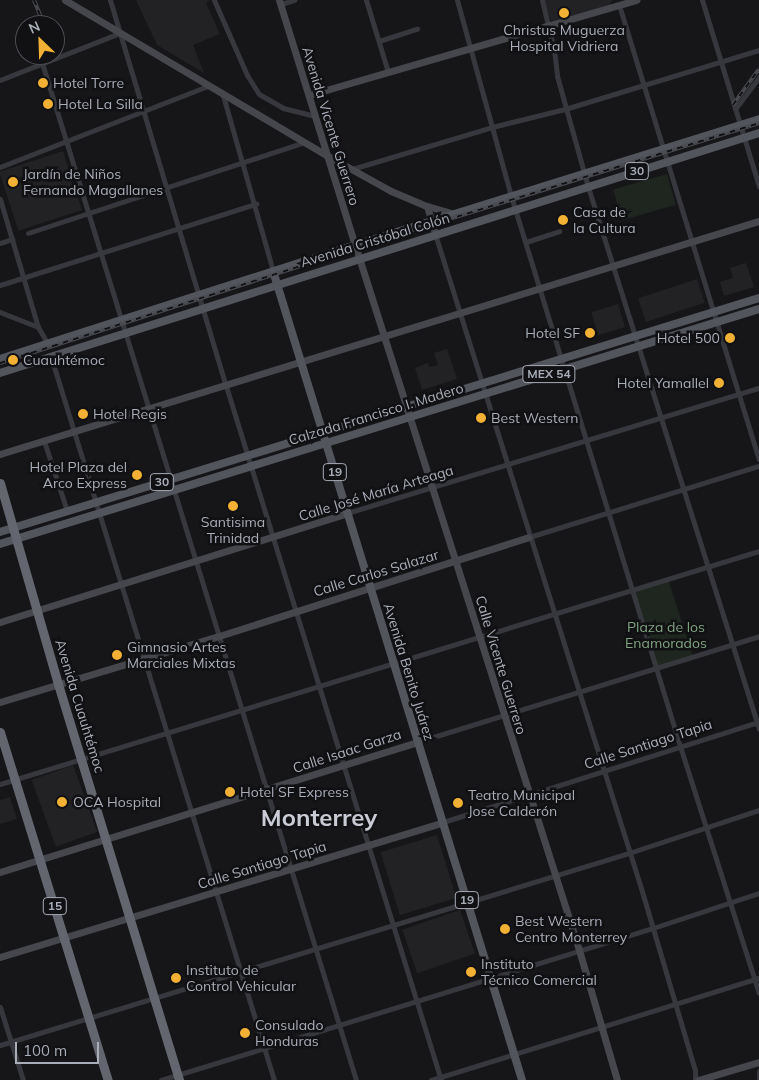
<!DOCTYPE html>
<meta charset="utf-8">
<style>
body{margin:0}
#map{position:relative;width:759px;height:1080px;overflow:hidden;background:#161618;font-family:Mulish,sans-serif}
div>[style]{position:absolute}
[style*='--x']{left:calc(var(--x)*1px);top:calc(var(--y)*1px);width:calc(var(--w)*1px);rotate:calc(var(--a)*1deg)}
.built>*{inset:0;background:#222225;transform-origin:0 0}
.green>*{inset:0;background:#1e261f;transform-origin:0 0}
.street>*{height:5px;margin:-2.5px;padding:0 2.5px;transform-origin:2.5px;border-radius:2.5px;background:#37383d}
.secondary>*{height:7px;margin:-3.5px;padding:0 3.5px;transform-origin:3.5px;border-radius:3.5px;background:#45474d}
.primary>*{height:8px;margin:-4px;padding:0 4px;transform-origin:4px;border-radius:4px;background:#53555c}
.highway>*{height:9px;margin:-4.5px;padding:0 4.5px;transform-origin:4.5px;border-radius:4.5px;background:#63666e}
.rail>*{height:4px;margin-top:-2px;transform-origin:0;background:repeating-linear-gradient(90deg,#111113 0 5.5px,#4a4c52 0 11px);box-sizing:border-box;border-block:1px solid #4a4c52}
.dots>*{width:14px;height:14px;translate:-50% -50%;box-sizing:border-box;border:2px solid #111113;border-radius:50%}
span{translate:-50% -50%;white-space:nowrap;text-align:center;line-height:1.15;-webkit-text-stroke:5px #111113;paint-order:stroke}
.shield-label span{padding:1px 4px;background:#111113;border:1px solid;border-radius:4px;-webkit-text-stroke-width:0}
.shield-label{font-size:12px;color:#a8adb8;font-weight:700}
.poi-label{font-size:14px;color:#a8adb8}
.left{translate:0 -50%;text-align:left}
.right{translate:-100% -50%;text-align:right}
.street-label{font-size:14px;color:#a8adb8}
.park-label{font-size:14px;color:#7fa381}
.town-label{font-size:24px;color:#c9ccd4;font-weight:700}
.north{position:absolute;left:15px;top:15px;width:50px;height:50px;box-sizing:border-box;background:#111113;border:1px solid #4d4f55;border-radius:50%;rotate:336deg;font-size:14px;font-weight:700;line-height:20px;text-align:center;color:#a8adb8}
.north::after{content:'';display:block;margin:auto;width:18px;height:22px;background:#f2b134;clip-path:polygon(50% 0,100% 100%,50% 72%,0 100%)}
.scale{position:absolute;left:15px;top:1042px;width:84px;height:22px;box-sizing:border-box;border:2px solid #a8adb8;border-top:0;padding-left:6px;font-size:15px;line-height:18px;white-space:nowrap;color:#a8adb8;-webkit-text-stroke:4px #111113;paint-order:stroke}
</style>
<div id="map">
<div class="built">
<i style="clip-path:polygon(136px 0,209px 0,206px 3px,220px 34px,193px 45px,204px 73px,157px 45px)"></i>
<i style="clip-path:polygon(544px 0,613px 0,608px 6px,551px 21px)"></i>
<i style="left:63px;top:151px;width:62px;height:67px;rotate:72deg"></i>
<i style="clip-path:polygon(746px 263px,754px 287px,724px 296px,720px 282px,733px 278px,730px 268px)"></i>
<i style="left:697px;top:279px;width:25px;height:62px;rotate:72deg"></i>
<i style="left:618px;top:304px;width:24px;height:28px;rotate:73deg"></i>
<i style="clip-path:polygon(447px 349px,457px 379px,422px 390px,415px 368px,428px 363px,429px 367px,438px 365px,434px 353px)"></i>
<i style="left:73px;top:765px;width:71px;height:44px;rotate:70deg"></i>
<i style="clip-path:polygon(10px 797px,17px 819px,0 824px,0 800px)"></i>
<i style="left:437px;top:835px;width:66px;height:59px;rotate:73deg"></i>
<i style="left:460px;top:910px;width:46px;height:61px;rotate:71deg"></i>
</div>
<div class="green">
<i style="left:667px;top:174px;width:32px;height:56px;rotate:74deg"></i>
<i style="left:668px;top:579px;width:82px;height:38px;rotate:72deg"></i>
</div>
<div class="street">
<i style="--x:110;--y:0;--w:403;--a:73.3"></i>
<i style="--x:226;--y:386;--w:727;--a:72.79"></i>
<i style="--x:214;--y:0;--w:82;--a:66.3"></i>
<i style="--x:247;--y:75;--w:22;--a:58"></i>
<i style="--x:259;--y:94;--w:28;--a:30"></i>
<i style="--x:283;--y:108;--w:34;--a:14"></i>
<i style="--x:366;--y:0;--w:75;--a:73"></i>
<i style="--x:457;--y:0;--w:203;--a:74.6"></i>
<i style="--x:511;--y:196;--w:575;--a:72.92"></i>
<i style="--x:680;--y:746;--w:259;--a:72.3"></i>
<i style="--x:542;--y:0;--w:51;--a:76.5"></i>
<i style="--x:554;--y:50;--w:26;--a:83"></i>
<i style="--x:557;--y:76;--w:115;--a:74.4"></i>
<i style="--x:588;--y:187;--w:568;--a:72.49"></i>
<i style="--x:702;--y:0;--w:195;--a:73"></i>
<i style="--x:281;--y:4;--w:14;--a:-17"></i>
<i style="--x:619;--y:5;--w:475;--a:72.9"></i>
<i style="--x:379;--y:41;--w:40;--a:-18"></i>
<i style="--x:42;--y:63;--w:1064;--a:72.84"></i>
<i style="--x:0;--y:80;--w:129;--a:-21.4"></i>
<i style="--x:222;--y:92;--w:186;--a:74.1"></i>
<i style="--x:735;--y:109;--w:40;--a:-53"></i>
<i style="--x:0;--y:167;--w:225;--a:-21.3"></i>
<i style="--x:352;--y:169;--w:146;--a:-16.7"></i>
<i style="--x:492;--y:127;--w:75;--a:-13.9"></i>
<i style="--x:565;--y:109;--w:203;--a:-16.9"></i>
<i style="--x:0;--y:199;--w:134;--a:73.5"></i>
<i style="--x:28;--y:233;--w:291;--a:-18.2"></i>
<i style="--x:435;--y:234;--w:686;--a:72.52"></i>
<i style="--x:641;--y:888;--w:190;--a:73.5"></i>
<i style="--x:695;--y:1070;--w:10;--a:90"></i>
<i style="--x:526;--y:242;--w:35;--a:-18"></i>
<i style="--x:0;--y:243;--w:13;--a:-18"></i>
<i style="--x:0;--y:285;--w:269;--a:-17.6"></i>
<i style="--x:0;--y:312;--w:41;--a:21.5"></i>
<i style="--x:38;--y:327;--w:20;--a:60"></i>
<i style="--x:51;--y:357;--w:757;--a:72.86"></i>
<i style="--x:44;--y:441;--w:74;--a:71.8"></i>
<i style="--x:347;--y:513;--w:431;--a:-16.9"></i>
<i style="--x:529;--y:537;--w:241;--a:-17.2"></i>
<i style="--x:417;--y:742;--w:358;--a:-17.2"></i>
<i style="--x:0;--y:784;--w:794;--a:-17.07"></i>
<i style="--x:443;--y:822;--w:331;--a:-17.6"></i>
<i style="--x:0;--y:1007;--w:77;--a:72.5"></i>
<i style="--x:0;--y:1045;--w:658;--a:-16.97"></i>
<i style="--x:629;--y:853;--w:137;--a:-18.3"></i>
<i style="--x:759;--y:1071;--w:7;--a:90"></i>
<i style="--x:161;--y:1080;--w:515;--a:-17.17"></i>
<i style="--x:653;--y:928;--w:112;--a:-18.3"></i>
<i style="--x:431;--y:1080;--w:343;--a:-17.3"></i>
</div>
<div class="secondary">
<i style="--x:65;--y:0;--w:306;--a:30.7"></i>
<i style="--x:328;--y:156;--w:72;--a:29.1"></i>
<i style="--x:391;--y:191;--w:39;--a:23"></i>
<i style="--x:427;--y:206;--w:29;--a:16"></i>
<i style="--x:279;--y:0;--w:257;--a:72.8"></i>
<i style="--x:355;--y:245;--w:740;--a:72.37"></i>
<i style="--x:579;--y:950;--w:135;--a:73.7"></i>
<i style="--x:309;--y:95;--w:341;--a:-16.2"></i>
<i style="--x:427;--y:206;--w:29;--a:74"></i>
<i style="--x:0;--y:454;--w:794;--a:-17.07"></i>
<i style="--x:0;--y:622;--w:364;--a:-17.4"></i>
<i style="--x:0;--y:702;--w:229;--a:-16.8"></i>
<i style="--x:219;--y:636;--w:325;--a:-17.7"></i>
<i style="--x:0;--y:872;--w:437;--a:-17.3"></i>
<i style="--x:0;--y:957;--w:463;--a:-16.9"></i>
<i style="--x:698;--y:1080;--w:64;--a:-16.4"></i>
</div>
<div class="primary">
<i style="--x:273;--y:271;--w:846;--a:72.89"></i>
<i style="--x:0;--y:359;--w:373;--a:-17.8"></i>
<i style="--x:355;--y:245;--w:423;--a:-17.3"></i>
<i style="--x:0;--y:373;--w:796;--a:-17.55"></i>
<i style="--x:0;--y:532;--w:794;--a:-17.13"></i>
<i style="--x:0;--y:544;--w:795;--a:-17.2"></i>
</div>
<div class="highway">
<i style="--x:0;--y:483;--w:209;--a:73.9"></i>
<i style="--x:58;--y:684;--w:414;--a:73"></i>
<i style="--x:0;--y:732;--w:364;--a:72.8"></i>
</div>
<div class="rail">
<i style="--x:34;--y:0;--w:27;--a:68"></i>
<i style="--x:733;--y:105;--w:44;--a:-54.2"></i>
<i style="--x:0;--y:363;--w:380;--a:-17.9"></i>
<i style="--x:362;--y:246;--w:416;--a:-17.2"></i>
</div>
<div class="dots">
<i style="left:564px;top:13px;background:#f2b134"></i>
<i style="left:43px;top:83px;background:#f2b134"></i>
<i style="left:48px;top:104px;background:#f2b134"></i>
<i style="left:13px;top:182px;background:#f2b134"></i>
<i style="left:563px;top:220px;background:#f2b134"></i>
<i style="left:590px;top:333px;background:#f2b134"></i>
<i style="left:730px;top:338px;background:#f2b134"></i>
<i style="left:13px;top:360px;background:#f2b134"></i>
<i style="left:719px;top:383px;background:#f2b134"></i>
<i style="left:83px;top:414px;background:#f2b134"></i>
<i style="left:481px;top:418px;background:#f2b134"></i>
<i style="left:137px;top:475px;background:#f2b134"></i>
<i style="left:233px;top:506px;background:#f2b134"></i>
<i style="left:117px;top:655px;background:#f2b134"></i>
<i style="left:230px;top:792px;background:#f2b134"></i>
<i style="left:62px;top:802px;background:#f2b134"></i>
<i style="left:458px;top:803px;background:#f2b134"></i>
<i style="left:505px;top:929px;background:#f2b134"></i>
<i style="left:471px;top:972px;background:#f2b134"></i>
<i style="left:176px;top:978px;background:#f2b134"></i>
<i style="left:245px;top:1033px;background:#f2b134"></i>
</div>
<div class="shield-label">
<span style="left:637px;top:171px">30</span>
<span style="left:549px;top:374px">MEX 54</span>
<span style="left:335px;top:472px">19</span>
<span style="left:162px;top:482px">30</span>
<span style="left:467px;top:900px">19</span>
<span style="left:55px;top:906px">15</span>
</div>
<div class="poi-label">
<span style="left:564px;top:38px">Christus Muguerza<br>Hospital Vidriera</span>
<span class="left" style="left:53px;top:83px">Hotel Torre</span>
<span class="left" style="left:58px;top:104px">Hotel La Silla</span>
<span class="left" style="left:23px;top:182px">Jardín de Niños<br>Fernando Magallanes</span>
<span class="left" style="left:573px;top:220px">Casa de<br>la Cultura</span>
<span class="right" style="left:580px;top:333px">Hotel SF</span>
<span class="right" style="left:720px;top:338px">Hotel 500</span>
<span class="left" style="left:23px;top:360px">Cuauhtémoc</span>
<span class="right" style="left:709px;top:383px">Hotel Yamallel</span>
<span class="left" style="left:93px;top:414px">Hotel Regis</span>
<span class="left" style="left:491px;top:418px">Best Western</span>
<span class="right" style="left:127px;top:475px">Hotel Plaza del<br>Arco Express</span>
<span style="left:233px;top:530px">Santisima<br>Trinidad</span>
<span class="left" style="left:127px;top:655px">Gimnasio Artes<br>Marciales Mixtas</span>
<span class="left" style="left:240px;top:792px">Hotel SF Express</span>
<span class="left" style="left:468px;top:803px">Teatro Municipal<br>Jose Calderón</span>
<span class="left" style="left:73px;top:802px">OCA Hospital</span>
<span class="left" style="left:515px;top:929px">Best Western<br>Centro Monterrey</span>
<span class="left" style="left:481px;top:972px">Instituto<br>Técnico Comercial</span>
<span class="left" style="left:186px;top:978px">Instituto de<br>Control Vehicular</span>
<span class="left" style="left:255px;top:1033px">Consulado<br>Honduras</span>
</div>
<div class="street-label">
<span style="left:331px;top:126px;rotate:73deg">Avenida Vicente Guerrero</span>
<span style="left:375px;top:240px;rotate:-17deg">Avenida Cristóbal Colón</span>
<span style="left:376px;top:414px;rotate:-17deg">Calzada Francisco I. Madero</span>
<span style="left:376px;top:493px;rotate:-17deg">Calle José María Arteaga</span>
<span style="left:376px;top:573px;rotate:-17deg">Calle Carlos Salazar</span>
<span style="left:501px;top:665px;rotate:73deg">Calle Vicente Guerrero</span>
<span style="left:409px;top:672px;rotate:73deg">Avenida Benito Juárez</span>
<span style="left:80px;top:706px;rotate:73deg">Avenida Cuauhtémoc</span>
<span style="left:648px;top:744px;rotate:-18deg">Calle Santiago Tapia</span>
<span style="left:347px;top:751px;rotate:-18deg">Calle Isaac Garza</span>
<span style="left:262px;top:865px;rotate:-17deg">Calle Santiago Tapia</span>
</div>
<div class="park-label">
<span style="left:666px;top:635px">Plaza de los<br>Enamorados</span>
</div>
<div class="town-label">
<span style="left:319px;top:818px">Monterrey</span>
</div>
<div class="north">N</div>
<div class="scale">100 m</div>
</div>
